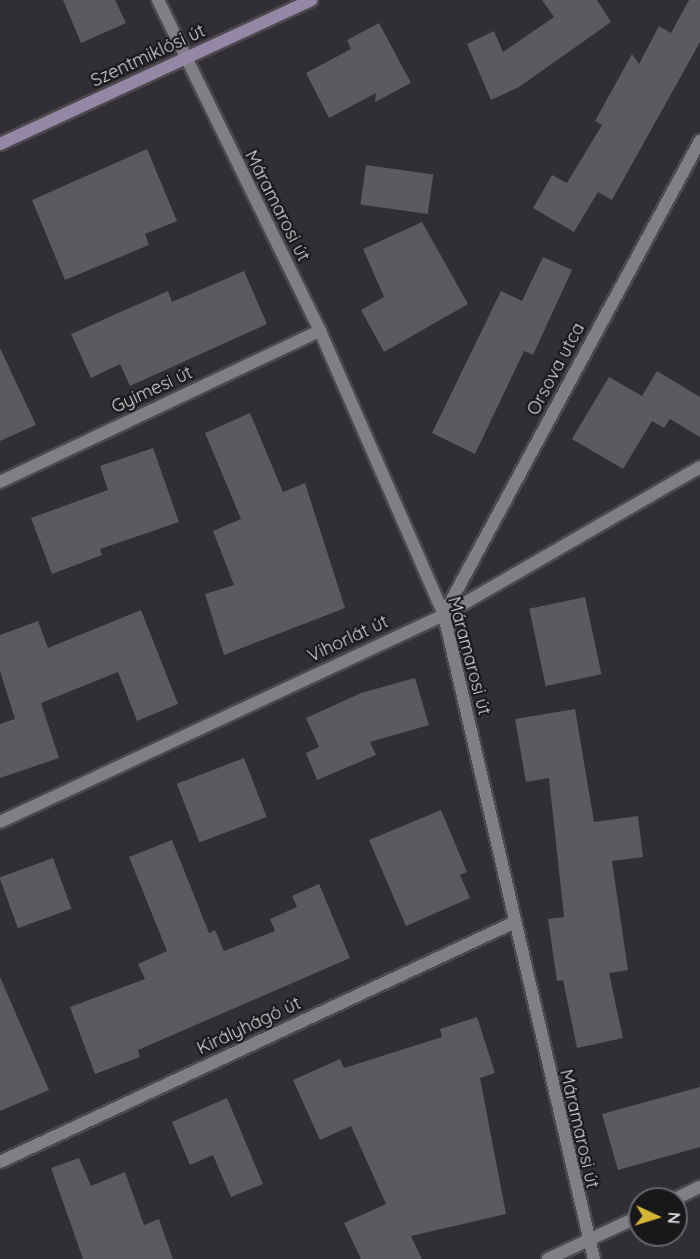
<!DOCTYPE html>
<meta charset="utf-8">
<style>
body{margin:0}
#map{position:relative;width:700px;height:1259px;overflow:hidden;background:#312e35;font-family:Quicksand,sans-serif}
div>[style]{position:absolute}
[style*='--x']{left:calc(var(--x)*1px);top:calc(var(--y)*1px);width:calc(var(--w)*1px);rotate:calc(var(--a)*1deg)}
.building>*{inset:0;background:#5c5961;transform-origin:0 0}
.roads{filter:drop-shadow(2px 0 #4c494e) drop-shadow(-2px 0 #4c494e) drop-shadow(0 2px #4c494e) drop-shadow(0 -2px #4c494e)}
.street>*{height:12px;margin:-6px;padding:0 6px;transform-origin:6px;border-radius:6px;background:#817e86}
.secondary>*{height:12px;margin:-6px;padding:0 6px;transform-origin:6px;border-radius:6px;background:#9588a7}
span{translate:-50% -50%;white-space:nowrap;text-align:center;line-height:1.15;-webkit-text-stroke:4.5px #18171a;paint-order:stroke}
.street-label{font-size:18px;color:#dcdade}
.north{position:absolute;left:628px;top:1187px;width:60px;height:60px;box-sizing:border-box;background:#18171a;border:2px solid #666568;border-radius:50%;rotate:94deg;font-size:16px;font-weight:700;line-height:24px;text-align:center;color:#dcdade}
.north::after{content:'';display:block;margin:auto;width:21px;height:27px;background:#d5b535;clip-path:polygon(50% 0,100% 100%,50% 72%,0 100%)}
</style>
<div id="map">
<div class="building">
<i style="clip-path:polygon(63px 0,115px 0,126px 23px,81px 43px)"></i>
<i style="clip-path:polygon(542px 0,597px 0,611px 22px,519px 87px,491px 100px,467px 44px,494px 31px,503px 52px,554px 17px)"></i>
<i style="clip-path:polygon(689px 0,700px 0,700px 42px,612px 200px,598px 192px,574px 232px,533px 208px,552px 175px,567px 183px,602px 125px,595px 121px,632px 54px,639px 64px,659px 26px,671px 33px)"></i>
<i style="clip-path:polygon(379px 23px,411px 83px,375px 102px,376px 93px,329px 118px,306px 73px,351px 49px,347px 40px)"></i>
<i style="clip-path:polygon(147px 149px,177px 221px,145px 234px,149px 245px,65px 280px,32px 200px)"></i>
<i style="left:366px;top:165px;width:68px;height:40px;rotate:8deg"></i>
<i style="clip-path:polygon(422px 222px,468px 304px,384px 352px,361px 310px,384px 297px,363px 249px)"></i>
<i style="clip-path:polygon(543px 257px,572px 270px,533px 355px,524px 351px,475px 454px,432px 433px,501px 291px,522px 301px)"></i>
<i style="clip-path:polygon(244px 271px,267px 324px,130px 386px,120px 364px,91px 378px,71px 334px,168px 291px,172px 302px)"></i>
<i style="clip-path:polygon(0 348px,36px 425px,0 441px)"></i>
<i style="clip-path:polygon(657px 371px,700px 397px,700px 437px,670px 419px,664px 428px,652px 421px,623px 469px,572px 439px,609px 377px,642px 396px)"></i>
<i style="clip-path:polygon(250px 413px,283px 492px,305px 483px,345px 608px,224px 655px,205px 594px,234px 585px,213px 531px,241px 519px,205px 433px)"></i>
<i style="clip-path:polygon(153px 448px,179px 522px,100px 549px,102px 555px,52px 574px,31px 518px,108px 490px,100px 466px)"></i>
<i style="left:585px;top:597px;width:79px;height:57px;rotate:78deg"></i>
<i style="clip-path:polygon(141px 610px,178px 704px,137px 721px,118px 672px,41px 703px,59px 758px,0 778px,0 724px,15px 719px,0 671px,0 635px,38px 621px,48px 648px)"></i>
<i style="clip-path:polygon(415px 678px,429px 725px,370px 742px,376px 755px,317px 780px,306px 753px,319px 747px,306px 718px,361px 693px)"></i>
<i style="clip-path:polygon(575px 709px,594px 822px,638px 816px,643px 857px,612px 861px,628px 970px,609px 973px,623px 1038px,577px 1048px,563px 980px,557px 981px,548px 919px,564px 917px,549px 778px,526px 782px,515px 719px)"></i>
<i style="left:244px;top:758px;width:63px;height:72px;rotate:69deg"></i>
<i style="clip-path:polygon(441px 810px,467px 872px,460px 875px,470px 898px,406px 926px,369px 840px)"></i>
<i style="clip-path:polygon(172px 840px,209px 933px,215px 930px,224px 951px,275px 931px,270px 919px,297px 907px,292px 896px,319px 884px,350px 958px,138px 1050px,140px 1057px,95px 1074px,70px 1007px,145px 979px,138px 964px,167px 951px,129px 857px)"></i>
<i style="left:53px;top:858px;width:54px;height:57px;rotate:70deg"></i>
<i style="clip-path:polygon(0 977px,49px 1090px,0 1111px)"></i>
<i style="clip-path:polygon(477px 1017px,495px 1073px,480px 1078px,506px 1214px,411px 1236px,422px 1259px,361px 1259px,344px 1223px,386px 1204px,351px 1126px,320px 1140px,293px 1080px,340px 1059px,344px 1068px,442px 1037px,440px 1029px)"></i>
<i style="clip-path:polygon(700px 1087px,700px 1147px,618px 1170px,602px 1114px)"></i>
<i style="clip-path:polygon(227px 1098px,263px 1184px,231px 1197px,213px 1155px,190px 1165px,172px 1122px)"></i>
<i style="clip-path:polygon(79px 1158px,91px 1186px,125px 1172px,144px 1225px,159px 1219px,173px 1259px,83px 1259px,51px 1168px)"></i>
</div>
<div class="roads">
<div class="street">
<i style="--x:158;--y:0;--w:369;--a:63.9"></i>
<i style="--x:320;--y:331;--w:310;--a:66.4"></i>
<i style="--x:444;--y:615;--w:661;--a:76.89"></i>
<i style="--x:0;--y:482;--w:354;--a:-25.3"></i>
<i style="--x:444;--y:614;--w:538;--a:-61.58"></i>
<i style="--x:0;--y:822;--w:490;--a:-25"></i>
<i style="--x:444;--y:615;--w:296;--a:-30"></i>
<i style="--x:0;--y:1162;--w:566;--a:-24.98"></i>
<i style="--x:675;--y:1199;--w:28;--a:-26"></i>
<i style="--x:548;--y:1259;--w:102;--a:-25.1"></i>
</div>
<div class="secondary">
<i style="--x:0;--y:144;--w:343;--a:-24.8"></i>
</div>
</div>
<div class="street-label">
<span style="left:148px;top:56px;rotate:-25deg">Szentmiklósi út</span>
<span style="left:277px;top:206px;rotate:63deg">Máramarosi út</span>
<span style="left:556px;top:369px;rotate:-62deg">Orsova utca</span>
<span style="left:152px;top:390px;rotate:-25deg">Gyimesi út</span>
<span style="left:348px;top:639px;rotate:-25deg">Vihorlát út</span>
<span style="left:469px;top:656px;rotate:75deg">Máramarosi út</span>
<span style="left:249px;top:1026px;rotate:-25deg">Királyhágó út</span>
<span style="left:579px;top:1129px;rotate:77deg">Máramarosi út</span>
</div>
<div class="north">N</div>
</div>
